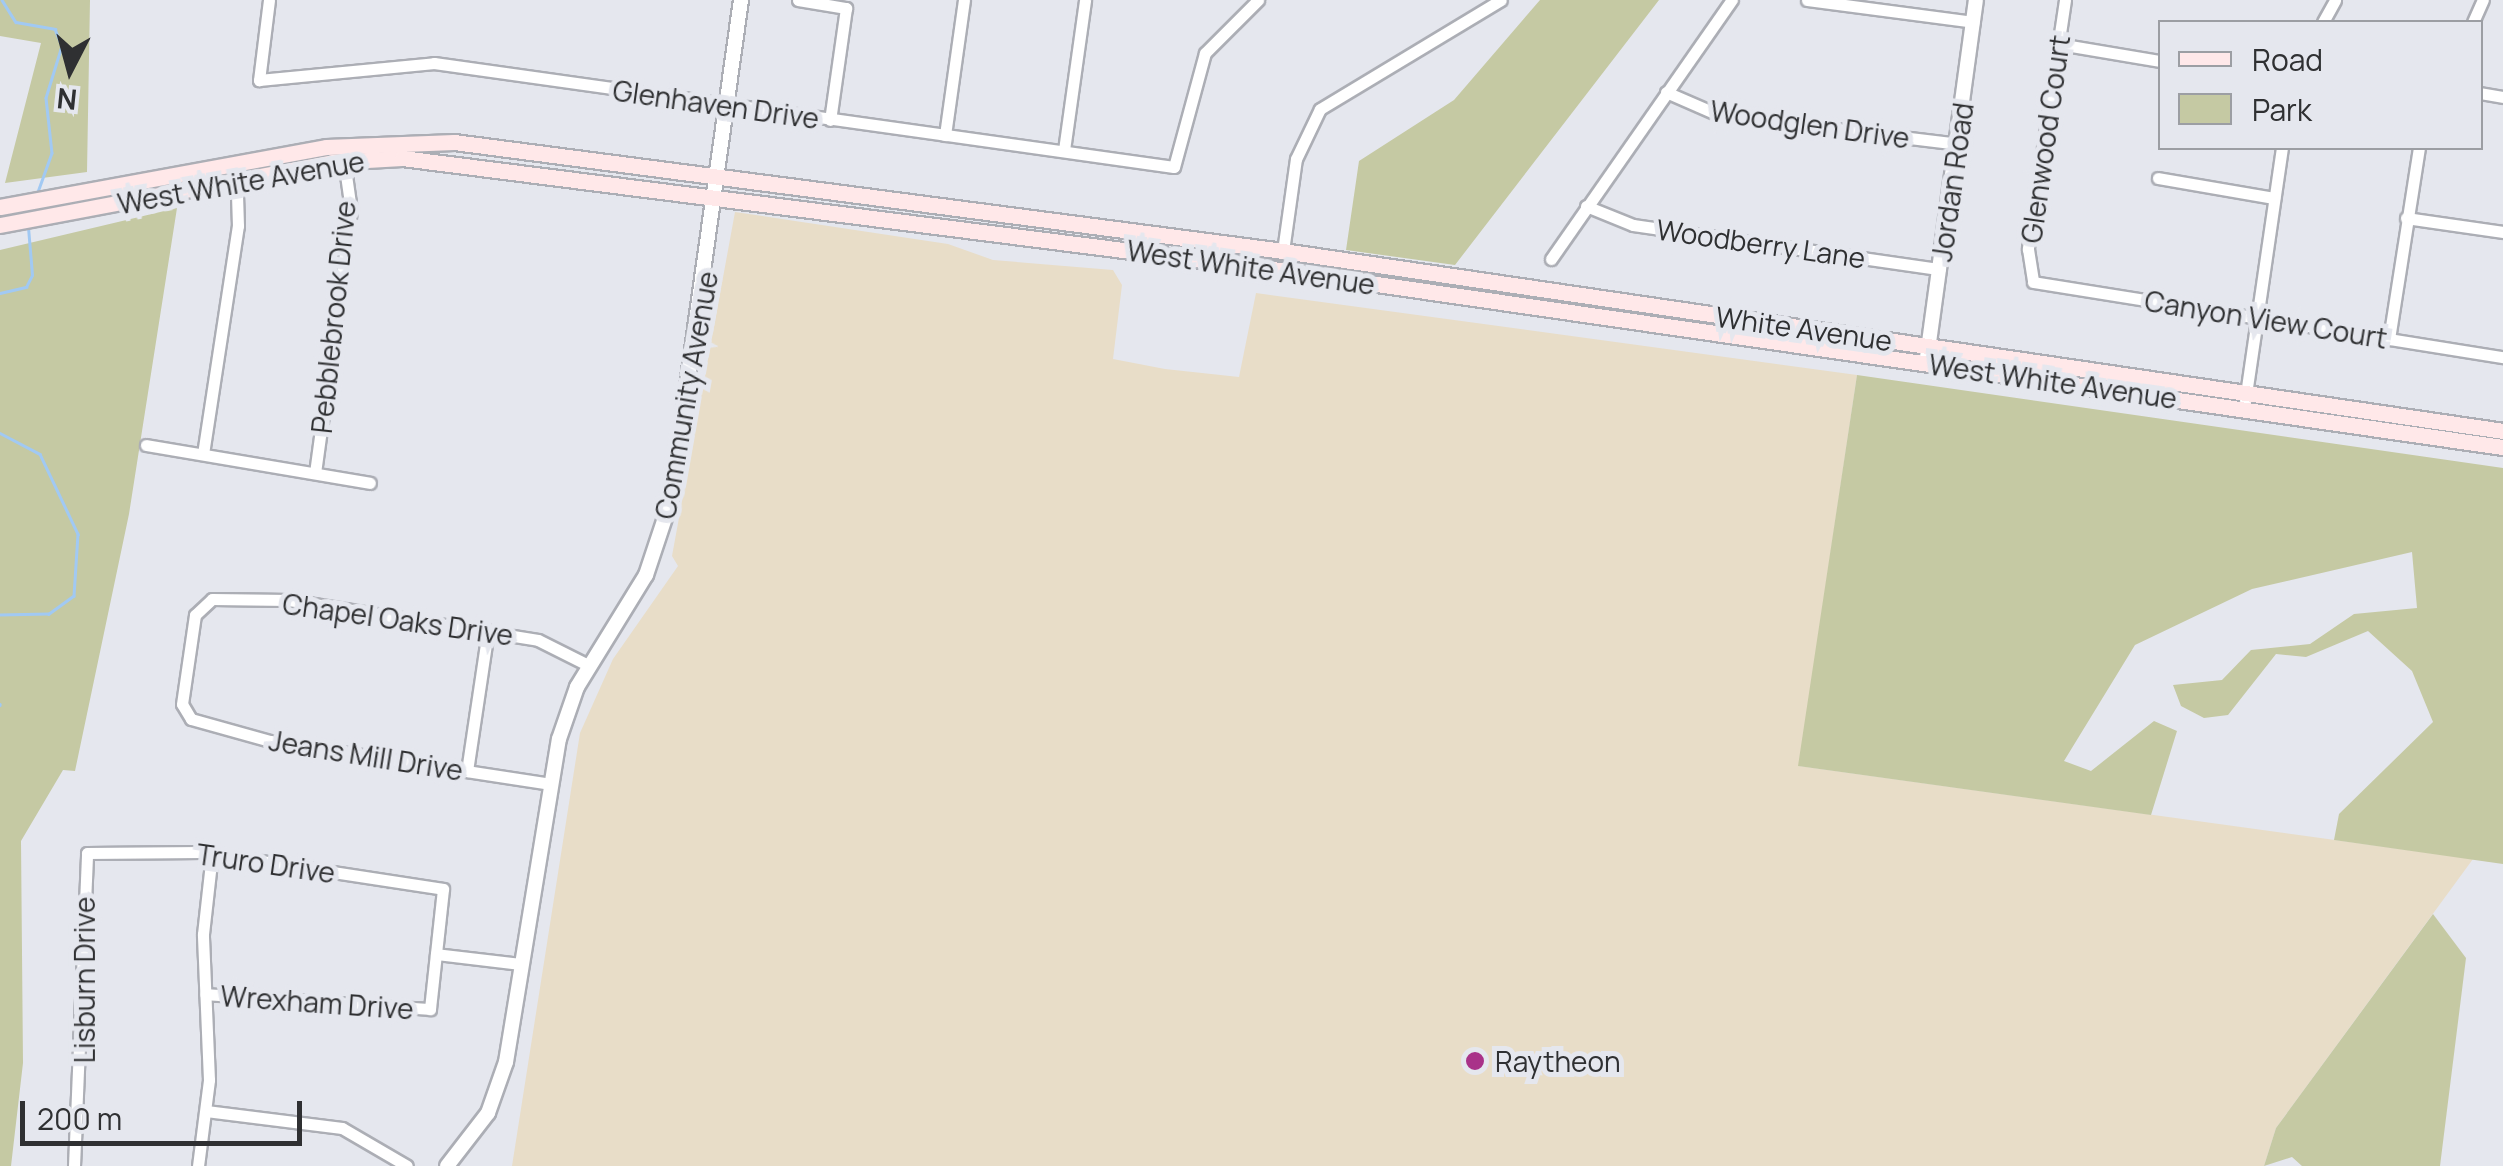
<!DOCTYPE html>
<style>
body{margin:0}
#map{position:relative;width:2503px;height:1166px;overflow:hidden;background:#e5e7ee;font-family:Manrope,sans-serif}
div>[style]{position:absolute}
[style*='--x']{left:calc(var(--x)*1px);top:calc(var(--y)*1px);width:calc(var(--w)*1px);rotate:calc(var(--a)*1deg)}
.industrial>*{inset:0;background:#e8ddc8}
.green>*{inset:0;background:#c5c9a3}
.stream>*{height:2.5px;margin:-1.25px;padding:0 1.25px;transform-origin:1.25px;border-radius:1.25px;background:#a1c9f3}
.roads{filter:drop-shadow(2px 0 #acaeb5) drop-shadow(-2px 0 #acaeb5) drop-shadow(0 2px #acaeb5) drop-shadow(0 -2px #acaeb5)}
.minor>*{height:11px;margin:-5.5px;padding:0 5.5px;transform-origin:5.5px;border-radius:5.5px;background:#fff}
.tertiary>*{height:14px;margin:-7px;padding:0 7px;transform-origin:7px;border-radius:7px;background:#fff}
.secondary>*{height:15px;margin:-7.5px;padding:0 7.5px;transform-origin:7.5px;border-radius:7.5px;background:#ffe8e9}
.dots>*{width:28px;height:28px;translate:-50% -50%;box-sizing:border-box;border:5px solid #e5e7ee;border-radius:50%}
span{translate:-50% -50%;white-space:nowrap;text-align:center;line-height:1.15;-webkit-text-stroke:10px #e5e7ee;paint-order:stroke}
.street-label{font-size:28px;color:#2f3032}
.poi-label{font-size:28px;color:#2f3032}
.left{translate:0 -50%;text-align:left}
.legend{position:absolute;left:2158px;top:20px;width:325px;height:130px;box-sizing:border-box;background:#e5e7ee;border:2px solid #9c9ea3;margin:0;padding:12px 18px;list-style:none;font-size:30px;color:#2f3032}
.legend li{display:flex;align-items:center;gap:20px;height:50px}
.legend b{width:50px;border:2px solid #9c9ea3}
.north{position:absolute;left:20px;top:20px;width:100px;height:100px;-webkit-text-stroke:8px #e5e7ee;paint-order:stroke;rotate:186deg;font-size:28px;font-weight:700;line-height:40px;text-align:center;color:#2f3032}
.north::after{content:'';display:block;margin:auto;width:35px;height:45px;background:#2f3032;clip-path:polygon(50% 0,100% 100%,50% 72%,0 100%)}
.scale{position:absolute;left:20px;top:1101px;width:282px;height:45px;box-sizing:border-box;border:5px solid #2f3032;border-top:0;padding-left:12px;font-size:30px;line-height:35px;white-space:nowrap;color:#2f3032;-webkit-text-stroke:8px #e5e7ee;paint-order:stroke}
</style>
<div id="map">
<div class="industrial">
<i style="clip-path:polygon(735px 212px,948px 244px,993px 260px,1113px 270px,1122px 285px,1113px 359px,1165px 369px,1239px 377px,1256px 293px,1857px 375px,1799px 766px,2473px 859px,2276px 1128px,2264px 1166px,512px 1166px,580px 733px,613px 659px,678px 566px,672px 556px)"></i>
</div>
<div class="green">
<i style="clip-path:polygon(0 0,90px 0,87px 172px,5px 183px,41px 43px,0 36px)"></i>
<i style="clip-path:polygon(1540px 0,1659px 0,1455px 265px,1346px 250px,1359px 161px,1454px 100px)"></i>
<i style="clip-path:polygon(177px 208px,129px 514px,75px 771px,63px 770px,21px 841px,23px 1063px,11px 1166px,0 1166px,0 250px)"></i>
<i style="clip-path:polygon(1857px 375px,2503px 468px,2503px 864px,2334px 840px,2339px 814px,2433px 722px,2412px 671px,2368px 631px,2306px 657px,2276px 654px,2228px 715px,2204px 718px,2181px 706px,2173px 685px,2222px 680px,2251px 650px,2310px 644px,2354px 614px,2417px 608px,2412px 552px,2252px 589px,2135px 645px,2064px 761px,2091px 771px,2154px 721px,2177px 731px,2151px 815px,1798px 766px)"></i>
<i style="clip-path:polygon(2433px 914px,2466px 958px,2440px 1166px,2302px 1166px,2292px 1157px,2264px 1166px,2276px 1128px)"></i>
</div>
<div class="stream">
<i style="--x:2;--y:0;--w:26;--a:58"></i>
<i style="--x:16;--y:22;--w:40;--a:10"></i>
<i style="--x:55;--y:29;--w:18;--a:68"></i>
<i style="--x:62;--y:46;--w:54;--a:107.1"></i>
<i style="--x:46;--y:98;--w:55;--a:83.8"></i>
<i style="--x:52;--y:153;--w:45;--a:109.7"></i>
<i style="--x:0;--y:293;--w:27;--a:-13"></i>
<i style="--x:26;--y:287;--w:13;--a:-63"></i>
<i style="--x:32;--y:275;--w:48;--a:-94.8"></i>
<i style="--x:0;--y:433;--w:45;--a:27.7"></i>
<i style="--x:40;--y:454;--w:89;--a:64.6"></i>
<i style="--x:78;--y:534;--w:62;--a:93.7"></i>
<i style="--x:74;--y:596;--w:31;--a:144"></i>
<i style="--x:49;--y:614;--w:49;--a:178.8"></i>
<i style="--x:0;--y:704;--w:1;--a:90"></i>
</div>
<div class="roads">
<div class="minor">
<i style="--x:269;--y:0;--w:81;--a:97.1"></i>
<i style="--x:259;--y:80;--w:176;--a:-5.5"></i>
<i style="--x:434;--y:63;--w:747;--a:8"></i>
<i style="--x:1174;--y:167;--w:118;--a:-74.8"></i>
<i style="--x:1205;--y:53;--w:75;--a:-45"></i>
<i style="--x:798;--y:0;--w:49;--a:9.5"></i>
<i style="--x:846;--y:8;--w:113;--a:98.1"></i>
<i style="--x:1807;--y:0;--w:168;--a:7.5"></i>
<i style="--x:2065;--y:0;--w:252;--a:98.5"></i>
<i style="--x:2028;--y:249;--w:33;--a:81"></i>
<i style="--x:2033;--y:282;--w:476;--a:9.1"></i>
<i style="--x:2323;--y:22;--w:25;--a:-61"></i>
<i style="--x:2473;--y:22;--w:24;--a:-66"></i>
<i style="--x:2059;--y:44;--w:102;--a:9.6"></i>
<i style="--x:1666;--y:92;--w:58;--a:23.5"></i>
<i style="--x:1719;--y:115;--w:240;--a:6.9"></i>
<i style="--x:2480;--y:93;--w:23;--a:10"></i>
<i style="--x:945;--y:135;--w:136;--a:-82"></i>
<i style="--x:1064;--y:150;--w:151;--a:-82"></i>
<i style="--x:2158;--y:178;--w:118;--a:9.8"></i>
<i style="--x:1586;--y:206;--w:51;--a:22"></i>
<i style="--x:1633;--y:225;--w:310;--a:8.2"></i>
<i style="--x:2406;--y:218;--w:98;--a:8.2"></i>
<i style="--x:1283;--y:251;--w:93;--a:-82"></i>
<i style="--x:1296;--y:159;--w:55;--a:-64.4"></i>
<i style="--x:1320;--y:109;--w:211;--a:-31.1"></i>
<i style="--x:1551;--y:259;--w:316;--a:-55.1"></i>
<i style="--x:2389;--y:339;--w:193;--a:-81.1"></i>
<i style="--x:2245;--y:401;--w:256;--a:-81.7"></i>
<i style="--x:146;--y:445;--w:227;--a:9.6"></i>
<i style="--x:203;--y:454;--w:231;--a:-81.3"></i>
<i style="--x:238;--y:226;--w:62;--a:-91.8"></i>
<i style="--x:315;--y:473;--w:265;--a:-82.2"></i>
<i style="--x:351;--y:210;--w:49;--a:-98.1"></i>
<i style="--x:467;--y:771;--w:142;--a:-81.5"></i>
<i style="--x:551;--y:784;--w:284;--a:-171.3"></i>
<i style="--x:270;--y:741;--w:82;--a:-164.4"></i>
<i style="--x:191;--y:719;--w:17;--a:-121"></i>
<i style="--x:182;--y:704;--w:90;--a:-81.7"></i>
<i style="--x:195;--y:615;--w:23;--a:-43"></i>
<i style="--x:212;--y:599;--w:77;--a:0.7"></i>
<i style="--x:289;--y:600;--w:252;--a:9.1"></i>
<i style="--x:538;--y:640;--w:58;--a:26.6"></i>
<i style="--x:436;--y:954;--w:86;--a:6.7"></i>
<i style="--x:206;--y:1111;--w:137;--a:7.1"></i>
<i style="--x:342;--y:1128;--w:75;--a:30.3"></i>
<i style="--x:74;--y:1166;--w:313;--a:-87.6"></i>
<i style="--x:87;--y:853;--w:115;--a:-0.5"></i>
<i style="--x:202;--y:852;--w:244;--a:8.7"></i>
<i style="--x:443;--y:889;--w:121;--a:96.2"></i>
<i style="--x:430;--y:1009;--w:225;--a:-176.2"></i>
<i style="--x:198;--y:1166;--w:87;--a:-82.7"></i>
<i style="--x:209;--y:1080;--w:146;--a:-92.4"></i>
<i style="--x:203;--y:934;--w:81;--a:-83.6"></i>
</div>
<div class="tertiary">
<i style="--x:1927;--y:357;--w:360;--a:-82.2"></i>
<i style="--x:447;--y:1166;--w:67;--a:-52.3"></i>
<i style="--x:488;--y:1113;--w:54;--a:-70.6"></i>
<i style="--x:506;--y:1062;--w:327;--a:-80.7"></i>
<i style="--x:559;--y:739;--w:55;--a:-70.9"></i>
<i style="--x:577;--y:687;--w:132;--a:-58.4"></i>
<i style="--x:646;--y:575;--w:79;--a:-71.6"></i>
<i style="--x:671;--y:500;--w:505;--a:-82.03"></i>
</div>
<div class="secondary">
<i style="--x:0;--y:207;--w:331;--a:-10.4"></i>
<i style="--x:326;--y:147;--w:128;--a:-2.2"></i>
<i style="--x:454;--y:142;--w:836;--a:7.49"></i>
<i style="--x:1283;--y:251;--w:1233;--a:8.39"></i>
<i style="--x:0;--y:225;--w:338;--a:-10.7"></i>
<i style="--x:332;--y:162;--w:70;--a:-3.3"></i>
<i style="--x:402;--y:158;--w:885;--a:7.27"></i>
<i style="--x:1280;--y:270;--w:1236;--a:8.24"></i>
</div>
</div>
<div class="dots">
<i style="left:1475px;top:1061px;background:#a93289"></i>
</div>
<div class="street-label">
<span style="left:716px;top:104px;rotate:8deg">Glenhaven Drive</span>
<span style="left:1810px;top:124px;rotate:8deg">Woodglen Drive</span>
<span style="left:2045px;top:139px;rotate:-82deg">Glenwood Court</span>
<span style="left:241px;top:182px;rotate:-10deg">West White Avenue</span>
<span style="left:1952px;top:182px;rotate:-82deg">Jordan Road</span>
<span style="left:1761px;top:243px;rotate:8deg">Woodberry Lane</span>
<span style="left:1251px;top:267px;rotate:8deg">West White Avenue</span>
<span style="left:333px;top:317px;rotate:-84deg">Pebblebrook Drive</span>
<span style="left:2266px;top:319px;rotate:9deg">Canyon View Court</span>
<span style="left:1804px;top:328px;rotate:8deg">White Avenue</span>
<span style="left:2053px;top:381px;rotate:8deg">West White Avenue</span>
<span style="left:686px;top:395px;rotate:-80deg">Community Avenue</span>
<span style="left:398px;top:619px;rotate:8deg">Chapel Oaks Drive</span>
<span style="left:366px;top:755px;rotate:9deg">Jeans Mill Drive</span>
<span style="left:266px;top:863px;rotate:8deg">Truro Drive</span>
<span style="left:84px;top:980px;rotate:-90deg">Lisburn Drive</span>
<span style="left:317px;top:1002px;rotate:4deg">Wrexham Drive</span>
</div>
<div class="poi-label">
<span class="left" style="left:1495px;top:1061px">Raytheon</span>
</div>
<ul class="legend">
<li><b style="height:12px;background:#ffe8e9"></b>Road</li>
<li><b style="height:28px;background:#c5c9a3"></b>Park</li>
</ul>
<div class="north">N</div>
<div class="scale">200 m</div>
</div>
